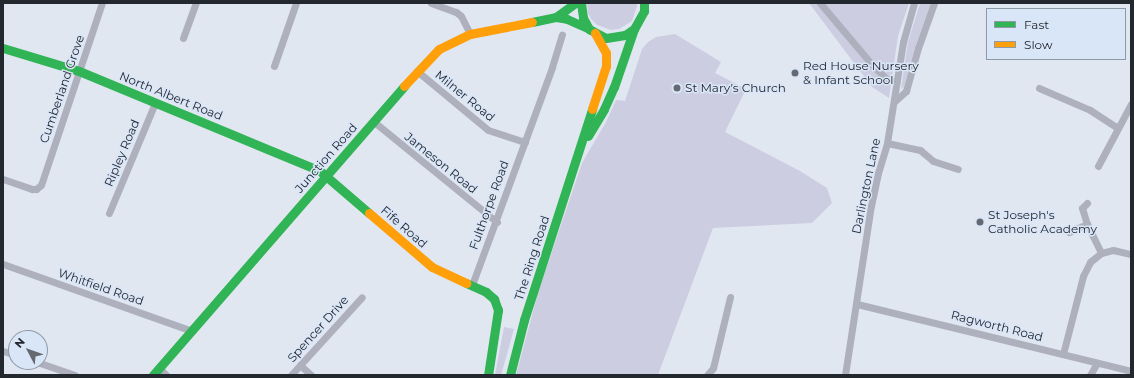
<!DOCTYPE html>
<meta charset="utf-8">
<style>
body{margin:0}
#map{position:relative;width:1134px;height:378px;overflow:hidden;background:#e0e7f1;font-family:Montserrat,sans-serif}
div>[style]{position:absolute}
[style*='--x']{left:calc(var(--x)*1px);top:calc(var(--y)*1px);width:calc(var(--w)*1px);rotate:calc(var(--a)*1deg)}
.green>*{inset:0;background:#cdcde2}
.street>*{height:7px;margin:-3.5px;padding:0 3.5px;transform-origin:3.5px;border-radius:3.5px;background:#aeb1bd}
.fast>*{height:9px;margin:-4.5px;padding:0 4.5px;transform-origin:4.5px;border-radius:4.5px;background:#30b455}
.slow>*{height:9px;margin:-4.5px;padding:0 4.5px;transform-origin:4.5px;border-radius:4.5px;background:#ff9f0a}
.dots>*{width:11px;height:11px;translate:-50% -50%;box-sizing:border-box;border:2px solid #d9e6f8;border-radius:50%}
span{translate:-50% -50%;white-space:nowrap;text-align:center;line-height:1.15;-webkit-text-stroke:3px #d9e6f8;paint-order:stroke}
.poi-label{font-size:12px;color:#23272e}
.left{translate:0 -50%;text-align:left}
.street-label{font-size:12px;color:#23272e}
.frame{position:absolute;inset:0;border:4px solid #23272e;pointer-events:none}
.legend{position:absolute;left:986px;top:8px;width:140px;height:52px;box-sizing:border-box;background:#d9e6f8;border:1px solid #909aa7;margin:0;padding:5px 7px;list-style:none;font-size:12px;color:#23272e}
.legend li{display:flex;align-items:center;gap:8px;height:20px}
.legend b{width:20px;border:1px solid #909aa7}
.north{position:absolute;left:8px;top:330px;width:40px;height:40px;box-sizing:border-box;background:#d9e6f8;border:1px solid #909aa7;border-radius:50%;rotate:311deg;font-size:11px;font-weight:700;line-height:16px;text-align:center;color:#23272e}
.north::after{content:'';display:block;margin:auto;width:14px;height:18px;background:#656a72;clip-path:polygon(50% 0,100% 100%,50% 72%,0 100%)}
</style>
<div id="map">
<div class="green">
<i style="clip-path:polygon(587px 3px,637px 3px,637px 6px,632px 21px,619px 29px,611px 30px,597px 25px,591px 19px,588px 13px)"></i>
<i style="clip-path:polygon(809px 3px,909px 3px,898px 36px,889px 98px,872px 87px)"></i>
<i style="clip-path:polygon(920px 3px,931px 3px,916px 44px,904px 87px,901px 89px,908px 42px)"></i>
<i style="clip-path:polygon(675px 34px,721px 62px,715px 73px,746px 89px,725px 132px,800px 171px,827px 188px,832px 203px,812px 223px,713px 228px,658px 375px,516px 375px,538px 293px,582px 163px,606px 122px,616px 100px,625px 101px,642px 49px,648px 42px,656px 37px)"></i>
<i style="clip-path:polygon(504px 327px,514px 329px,501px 375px,495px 375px)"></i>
</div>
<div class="street">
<i style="--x:431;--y:3;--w:27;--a:20"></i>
<i style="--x:456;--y:12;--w:6;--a:39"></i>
<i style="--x:461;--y:16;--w:20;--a:63"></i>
<i style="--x:820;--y:3;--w:84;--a:49.8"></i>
<i style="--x:874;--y:67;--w:19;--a:43"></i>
<i style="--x:888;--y:80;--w:9;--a:13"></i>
<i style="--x:183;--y:38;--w:37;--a:-70"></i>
<i style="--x:274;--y:66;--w:67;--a:-70.8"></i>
<i style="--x:417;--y:71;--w:92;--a:39.7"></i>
<i style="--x:488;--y:130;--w:39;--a:18"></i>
<i style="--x:1039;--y:88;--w:56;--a:23.3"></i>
<i style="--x:1090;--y:110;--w:33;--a:33"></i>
<i style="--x:895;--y:101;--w:15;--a:-42"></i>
<i style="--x:906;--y:91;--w:45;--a:-74.4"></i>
<i style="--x:918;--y:48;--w:48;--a:-70.4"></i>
<i style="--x:373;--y:121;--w:160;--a:39.2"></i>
<i style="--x:887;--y:143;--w:34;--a:12"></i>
<i style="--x:920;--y:150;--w:17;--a:40"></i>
<i style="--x:933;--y:161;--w:26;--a:18"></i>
<i style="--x:1098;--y:166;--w:70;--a:-62"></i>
<i style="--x:3;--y:179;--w:31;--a:19"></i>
<i style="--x:32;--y:189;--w:4;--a:0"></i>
<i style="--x:36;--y:189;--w:6;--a:-39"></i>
<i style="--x:41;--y:185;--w:192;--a:-71.5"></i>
<i style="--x:1087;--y:203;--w:7;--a:135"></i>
<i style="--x:1082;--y:208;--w:17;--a:73"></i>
<i style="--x:1087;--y:224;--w:32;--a:64"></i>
<i style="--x:109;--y:213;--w:119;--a:-67.3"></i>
<i style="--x:1069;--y:232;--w:20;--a:-24"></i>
<i style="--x:3;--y:264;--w:201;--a:19.5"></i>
<i style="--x:472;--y:285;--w:232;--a:-69.8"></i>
<i style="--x:552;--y:67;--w:34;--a:-73"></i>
<i style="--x:857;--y:304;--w:282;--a:13.7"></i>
<i style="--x:3;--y:351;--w:14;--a:17"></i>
<i style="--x:1063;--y:354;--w:81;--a:-75.6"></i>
<i style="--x:1083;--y:276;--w:16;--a:-63"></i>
<i style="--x:1090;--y:262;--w:14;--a:-39"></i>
<i style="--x:1101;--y:253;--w:12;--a:-14"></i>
<i style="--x:1113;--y:250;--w:18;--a:13"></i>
<i style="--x:37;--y:362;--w:40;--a:18.9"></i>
<i style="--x:300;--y:365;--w:15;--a:42"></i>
<i style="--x:159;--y:368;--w:10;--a:45"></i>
<i style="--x:291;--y:375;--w:105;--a:-47.7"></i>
<i style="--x:707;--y:375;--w:9;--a:-49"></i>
<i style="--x:713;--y:368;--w:73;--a:-76.5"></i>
<i style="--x:845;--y:375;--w:171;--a:-81.3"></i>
<i style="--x:871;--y:206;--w:34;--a:-78"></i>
<i style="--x:878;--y:173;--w:31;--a:-73"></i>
<i style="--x:887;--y:143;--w:102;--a:-81"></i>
<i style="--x:903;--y:42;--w:41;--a:-74.2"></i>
<i style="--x:1090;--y:375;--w:14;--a:-60"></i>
</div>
<div class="fast">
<i style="--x:581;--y:3;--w:15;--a:82"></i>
<i style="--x:583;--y:18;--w:13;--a:61"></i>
<i style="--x:589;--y:29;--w:19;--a:28"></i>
<i style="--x:606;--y:38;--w:19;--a:-9"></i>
<i style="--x:625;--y:35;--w:11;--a:-34"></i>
<i style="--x:634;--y:29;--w:21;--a:-61"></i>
<i style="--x:644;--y:11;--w:8;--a:-90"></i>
<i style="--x:556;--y:17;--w:24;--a:-36"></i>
<i style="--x:532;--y:22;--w:25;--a:-12"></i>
<i style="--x:556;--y:17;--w:11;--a:10"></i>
<i style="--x:567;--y:19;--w:24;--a:24"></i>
<i style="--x:3;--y:48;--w:79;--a:16.8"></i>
<i style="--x:79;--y:71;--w:261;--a:22.5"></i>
<i style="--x:320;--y:171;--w:65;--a:40.6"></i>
<i style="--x:588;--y:136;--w:31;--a:-59"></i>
<i style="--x:604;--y:109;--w:24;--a:-66"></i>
<i style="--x:614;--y:87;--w:61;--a:-71"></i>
<i style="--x:466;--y:283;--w:22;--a:24"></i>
<i style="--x:486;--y:292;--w:11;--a:41"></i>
<i style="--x:494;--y:299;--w:12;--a:70"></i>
<i style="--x:498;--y:310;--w:66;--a:98.7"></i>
<i style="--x:153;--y:375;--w:383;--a:-49"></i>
<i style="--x:510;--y:375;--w:57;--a:-75.7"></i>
<i style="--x:524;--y:320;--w:222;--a:-72.1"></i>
</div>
<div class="slow">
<i style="--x:404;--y:86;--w:51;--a:-46.6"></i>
<i style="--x:439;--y:49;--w:34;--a:-26"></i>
<i style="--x:470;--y:34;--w:63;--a:-11"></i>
<i style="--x:592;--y:109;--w:45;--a:-72"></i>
<i style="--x:606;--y:66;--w:13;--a:-90"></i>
<i style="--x:606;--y:53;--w:23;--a:-119"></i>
<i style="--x:369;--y:213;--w:83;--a:40.6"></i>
<i style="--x:432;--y:267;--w:38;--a:25"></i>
</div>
<div class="dots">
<i style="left:795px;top:73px;background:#656a72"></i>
<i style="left:677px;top:88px;background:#656a72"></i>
<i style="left:980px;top:222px;background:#656a72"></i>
</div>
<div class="poi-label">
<span class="left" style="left:803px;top:73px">Red House Nursery<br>&amp; Infant School</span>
<span class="left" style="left:685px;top:88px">St Mary’s Church</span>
<span class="left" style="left:988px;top:222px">St Joseph's<br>Catholic Academy</span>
</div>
<div class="street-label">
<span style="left:62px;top:89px;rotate:-71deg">Cumberland Grove</span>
<span style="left:171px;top:96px;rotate:22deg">North Albert Road</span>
<span style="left:465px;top:96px;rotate:39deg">Milner Road</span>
<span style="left:122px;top:153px;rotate:-67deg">Ripley Road</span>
<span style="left:326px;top:158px;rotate:-49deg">Junction Road</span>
<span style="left:441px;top:163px;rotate:39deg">Jameson Road</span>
<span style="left:866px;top:186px;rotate:-78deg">Darlington Lane</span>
<span style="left:489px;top:205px;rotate:-70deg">Fulthorpe Road</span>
<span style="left:404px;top:227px;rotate:41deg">Fife Road</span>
<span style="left:532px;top:258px;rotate:-72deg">The Ring Road</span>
<span style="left:101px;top:287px;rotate:19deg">Whitfield Road</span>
<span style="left:997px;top:326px;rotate:14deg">Ragworth Road</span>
<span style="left:318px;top:329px;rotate:-48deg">Spencer Drive</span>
</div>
<div class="frame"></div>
<ul class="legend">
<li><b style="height:5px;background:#30b455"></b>Fast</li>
<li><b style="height:5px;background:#ff9f0a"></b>Slow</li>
</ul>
<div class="north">N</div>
</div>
